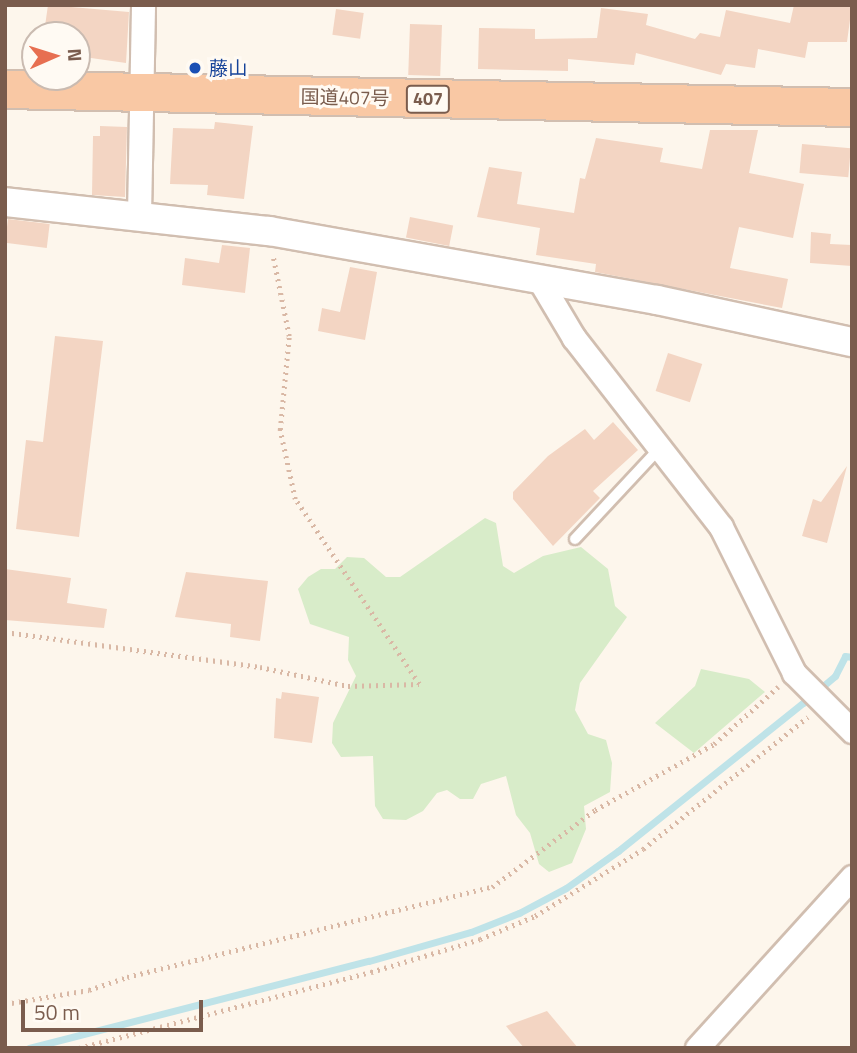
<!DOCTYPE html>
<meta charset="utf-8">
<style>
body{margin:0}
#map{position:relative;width:857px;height:1053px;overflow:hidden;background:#fdf6ec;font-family:"Titillium Web","Noto Sans JP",sans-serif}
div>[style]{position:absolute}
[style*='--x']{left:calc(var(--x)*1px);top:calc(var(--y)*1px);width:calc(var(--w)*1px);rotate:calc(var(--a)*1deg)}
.green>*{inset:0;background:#d8ecc9}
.stream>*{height:7px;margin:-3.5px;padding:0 3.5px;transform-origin:3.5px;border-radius:3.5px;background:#bfe3e8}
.building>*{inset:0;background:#f3d5c3;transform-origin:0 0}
.path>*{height:4.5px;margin-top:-2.25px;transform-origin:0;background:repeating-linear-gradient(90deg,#d9b8a5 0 2px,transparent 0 7px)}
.roads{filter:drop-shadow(2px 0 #d1beb0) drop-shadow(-2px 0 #d1beb0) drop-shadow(0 2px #d1beb0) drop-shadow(0 -2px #d1beb0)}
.service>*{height:10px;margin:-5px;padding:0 5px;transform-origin:5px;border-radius:5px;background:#fff}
.minor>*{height:23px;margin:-11.5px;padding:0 11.5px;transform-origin:11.5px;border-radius:11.5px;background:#fff}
.tertiary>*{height:28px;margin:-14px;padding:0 14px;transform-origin:14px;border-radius:14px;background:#fff}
.trunk>*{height:37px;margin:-18.5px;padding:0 18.5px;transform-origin:18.5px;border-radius:18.5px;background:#f9c8a4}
.dots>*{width:19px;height:19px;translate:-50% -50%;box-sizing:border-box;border:4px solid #fffaf3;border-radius:50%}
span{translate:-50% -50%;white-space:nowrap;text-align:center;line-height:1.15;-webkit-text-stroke:6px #fffaf3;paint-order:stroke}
.shield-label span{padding:2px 5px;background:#fffaf3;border:2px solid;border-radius:5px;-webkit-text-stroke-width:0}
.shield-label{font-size:18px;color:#7a5c4d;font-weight:700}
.transit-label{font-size:19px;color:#164399}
.left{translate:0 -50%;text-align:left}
.street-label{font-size:19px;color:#7a5c4d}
.frame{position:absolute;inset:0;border:7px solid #7a5c4d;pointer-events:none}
.north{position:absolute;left:21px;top:21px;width:70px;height:70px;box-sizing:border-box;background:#fffaf3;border:2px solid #cabbb1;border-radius:50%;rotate:87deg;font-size:19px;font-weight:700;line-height:28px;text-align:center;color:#7a5c4d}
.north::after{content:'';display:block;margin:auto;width:24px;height:32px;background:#e76f51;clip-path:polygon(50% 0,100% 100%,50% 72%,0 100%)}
.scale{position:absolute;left:21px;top:1000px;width:182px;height:32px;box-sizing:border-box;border:4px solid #7a5c4d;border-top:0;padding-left:9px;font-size:21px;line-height:24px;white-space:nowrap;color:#7a5c4d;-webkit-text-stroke:5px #fffaf3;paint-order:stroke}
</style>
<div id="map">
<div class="green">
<i style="clip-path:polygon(485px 518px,496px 523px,503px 566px,514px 573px,543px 556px,581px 547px,608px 569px,615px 606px,627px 617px,580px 683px,575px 710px,588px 734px,606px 740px,612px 763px,610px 792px,584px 806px,586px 829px,572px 863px,549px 872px,539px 864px,530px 833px,516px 815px,506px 776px,481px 784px,473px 799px,460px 799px,447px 790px,437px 793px,423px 811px,406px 820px,383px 819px,375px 806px,373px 756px,341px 757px,332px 743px,333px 723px,356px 676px,348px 660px,349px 637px,310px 624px,298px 589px,308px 577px,321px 569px,335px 569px,347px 557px,364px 558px,386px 577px,400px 577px)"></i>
<i style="clip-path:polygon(701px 669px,749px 679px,765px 692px,694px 753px,655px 723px,695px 686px)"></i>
</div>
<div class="stream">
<i style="--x:29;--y:1048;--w:351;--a:-14.4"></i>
<i style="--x:369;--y:961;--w:106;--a:-15.9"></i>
<i style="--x:471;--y:932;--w:52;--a:-21.6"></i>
<i style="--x:519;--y:913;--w:53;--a:-28"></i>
<i style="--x:566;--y:888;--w:64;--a:-35.4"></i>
<i style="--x:618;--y:851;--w:237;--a:-38.7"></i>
<i style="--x:803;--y:703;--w:42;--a:-40.2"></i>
<i style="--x:835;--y:676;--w:22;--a:-63"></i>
<i style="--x:845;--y:656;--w:7;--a:8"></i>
</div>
<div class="building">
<i style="clip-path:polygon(48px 5px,129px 12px,126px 63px,77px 56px,77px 35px,45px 26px)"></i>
<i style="clip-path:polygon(794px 5px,852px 5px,847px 42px,808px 42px,805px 58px,758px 49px,755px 68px,726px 64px,721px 75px,636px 53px,634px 65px,568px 59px,568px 71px,478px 69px,479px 28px,535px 29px,535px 39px,597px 38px,601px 8px,648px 14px,646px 25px,695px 39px,700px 33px,720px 37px,726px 10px,790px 23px)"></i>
<i style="left:336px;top:9px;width:28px;height:26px;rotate:8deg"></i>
<i style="left:410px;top:24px;width:32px;height:51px;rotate:2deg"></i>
<i style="clip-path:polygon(215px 122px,253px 126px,244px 199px,207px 195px,208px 185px,170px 184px,173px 128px,214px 129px)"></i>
<i style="clip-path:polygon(100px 126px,127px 127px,125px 197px,92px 195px,93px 136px,100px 136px)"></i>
<i style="clip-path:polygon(710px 130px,758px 130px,749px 173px,804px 184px,793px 238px,739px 227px,730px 268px,788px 279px,782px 308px,595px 272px,596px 264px,536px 255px,540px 228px,477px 217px,489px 167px,522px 172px,517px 204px,574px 213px,580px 178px,585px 179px,596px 138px,663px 148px,660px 162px,702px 169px)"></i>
<i style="left:802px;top:144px;width:49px;height:29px;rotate:5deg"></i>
<i style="left:410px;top:217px;width:44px;height:21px;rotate:11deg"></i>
<i style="left:8px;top:219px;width:42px;height:24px;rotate:7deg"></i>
<i style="clip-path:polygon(811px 232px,831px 234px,830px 244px,852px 245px,852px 266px,810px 263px)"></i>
<i style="clip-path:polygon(222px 245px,250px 248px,245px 293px,182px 285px,185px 258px,219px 263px)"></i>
<i style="clip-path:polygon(350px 267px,377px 272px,365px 340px,318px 331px,322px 308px,340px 312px)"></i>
<i style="clip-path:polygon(55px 336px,103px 341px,79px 537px,16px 529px,26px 440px,43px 442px)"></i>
<i style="left:668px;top:353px;width:36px;height:40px;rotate:18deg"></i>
<i style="clip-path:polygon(613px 422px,638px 450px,593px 491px,600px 498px,553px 546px,513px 499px,513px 492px,548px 456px,585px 429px,594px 440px)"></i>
<i style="clip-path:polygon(847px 466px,827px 543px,802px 536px,813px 499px,821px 502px)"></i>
<i style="clip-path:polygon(5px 569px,71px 578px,67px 603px,107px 609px,104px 628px,5px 620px)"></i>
<i style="clip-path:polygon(186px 572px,268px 581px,260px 641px,230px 637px,231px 624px,175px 617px)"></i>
<i style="clip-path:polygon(282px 692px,319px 697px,312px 743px,274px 738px,276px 698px,281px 699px)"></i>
<i style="clip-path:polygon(547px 1011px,578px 1048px,524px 1048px,506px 1026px)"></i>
</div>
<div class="path">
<i style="--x:5;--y:632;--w:257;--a:7.8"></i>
<i style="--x:260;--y:667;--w:90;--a:12.2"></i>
<i style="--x:348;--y:686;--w:71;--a:-1.6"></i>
<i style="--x:419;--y:684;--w:223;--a:-123.8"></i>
<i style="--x:295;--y:499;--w:71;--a:-102.3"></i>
<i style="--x:280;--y:430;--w:94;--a:-84.5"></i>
<i style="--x:289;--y:336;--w:81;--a:-101.4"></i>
<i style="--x:5;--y:1004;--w:85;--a:-9.5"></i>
<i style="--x:89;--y:990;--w:40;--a:-18.9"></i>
<i style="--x:127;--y:977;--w:376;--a:-13.9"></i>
<i style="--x:492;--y:887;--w:129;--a:-36.8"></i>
<i style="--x:595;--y:810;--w:136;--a:-29"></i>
<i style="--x:714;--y:744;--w:86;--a:-41.7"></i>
<i style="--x:79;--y:1048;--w:302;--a:-14.6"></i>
<i style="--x:371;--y:972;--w:114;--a:-16.8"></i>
<i style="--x:480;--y:939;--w:60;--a:-22.7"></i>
<i style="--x:535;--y:916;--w:127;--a:-31.8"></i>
<i style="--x:643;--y:849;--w:211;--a:-38.7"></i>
</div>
<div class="roads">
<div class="service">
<i style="--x:575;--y:539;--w:125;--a:-47"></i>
</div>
<div class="minor">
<i style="--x:139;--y:215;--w:210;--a:-88.9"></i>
<i style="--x:540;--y:281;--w:66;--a:59.2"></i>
<i style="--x:574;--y:338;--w:239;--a:52.1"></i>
<i style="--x:721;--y:527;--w:163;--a:63.4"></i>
<i style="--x:794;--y:673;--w:82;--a:45"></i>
<i style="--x:697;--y:1048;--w:231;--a:-47.8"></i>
</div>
<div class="tertiary">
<i style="--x:5;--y:202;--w:266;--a:6.3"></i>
<i style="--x:269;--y:231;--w:394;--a:10.1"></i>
<i style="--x:657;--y:300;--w:199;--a:12.2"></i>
</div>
<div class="trunk">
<i style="--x:5;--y:89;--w:847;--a:1.22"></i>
</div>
</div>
<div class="dots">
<i style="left:195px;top:68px;background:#1a4fb4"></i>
</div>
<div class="shield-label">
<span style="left:428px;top:99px">407</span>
</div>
<div class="transit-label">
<span class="left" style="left:209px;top:68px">藤山</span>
</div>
<div class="street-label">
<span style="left:345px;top:97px;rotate:1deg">国道407号</span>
</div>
<div class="frame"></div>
<div class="north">N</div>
<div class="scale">50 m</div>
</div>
